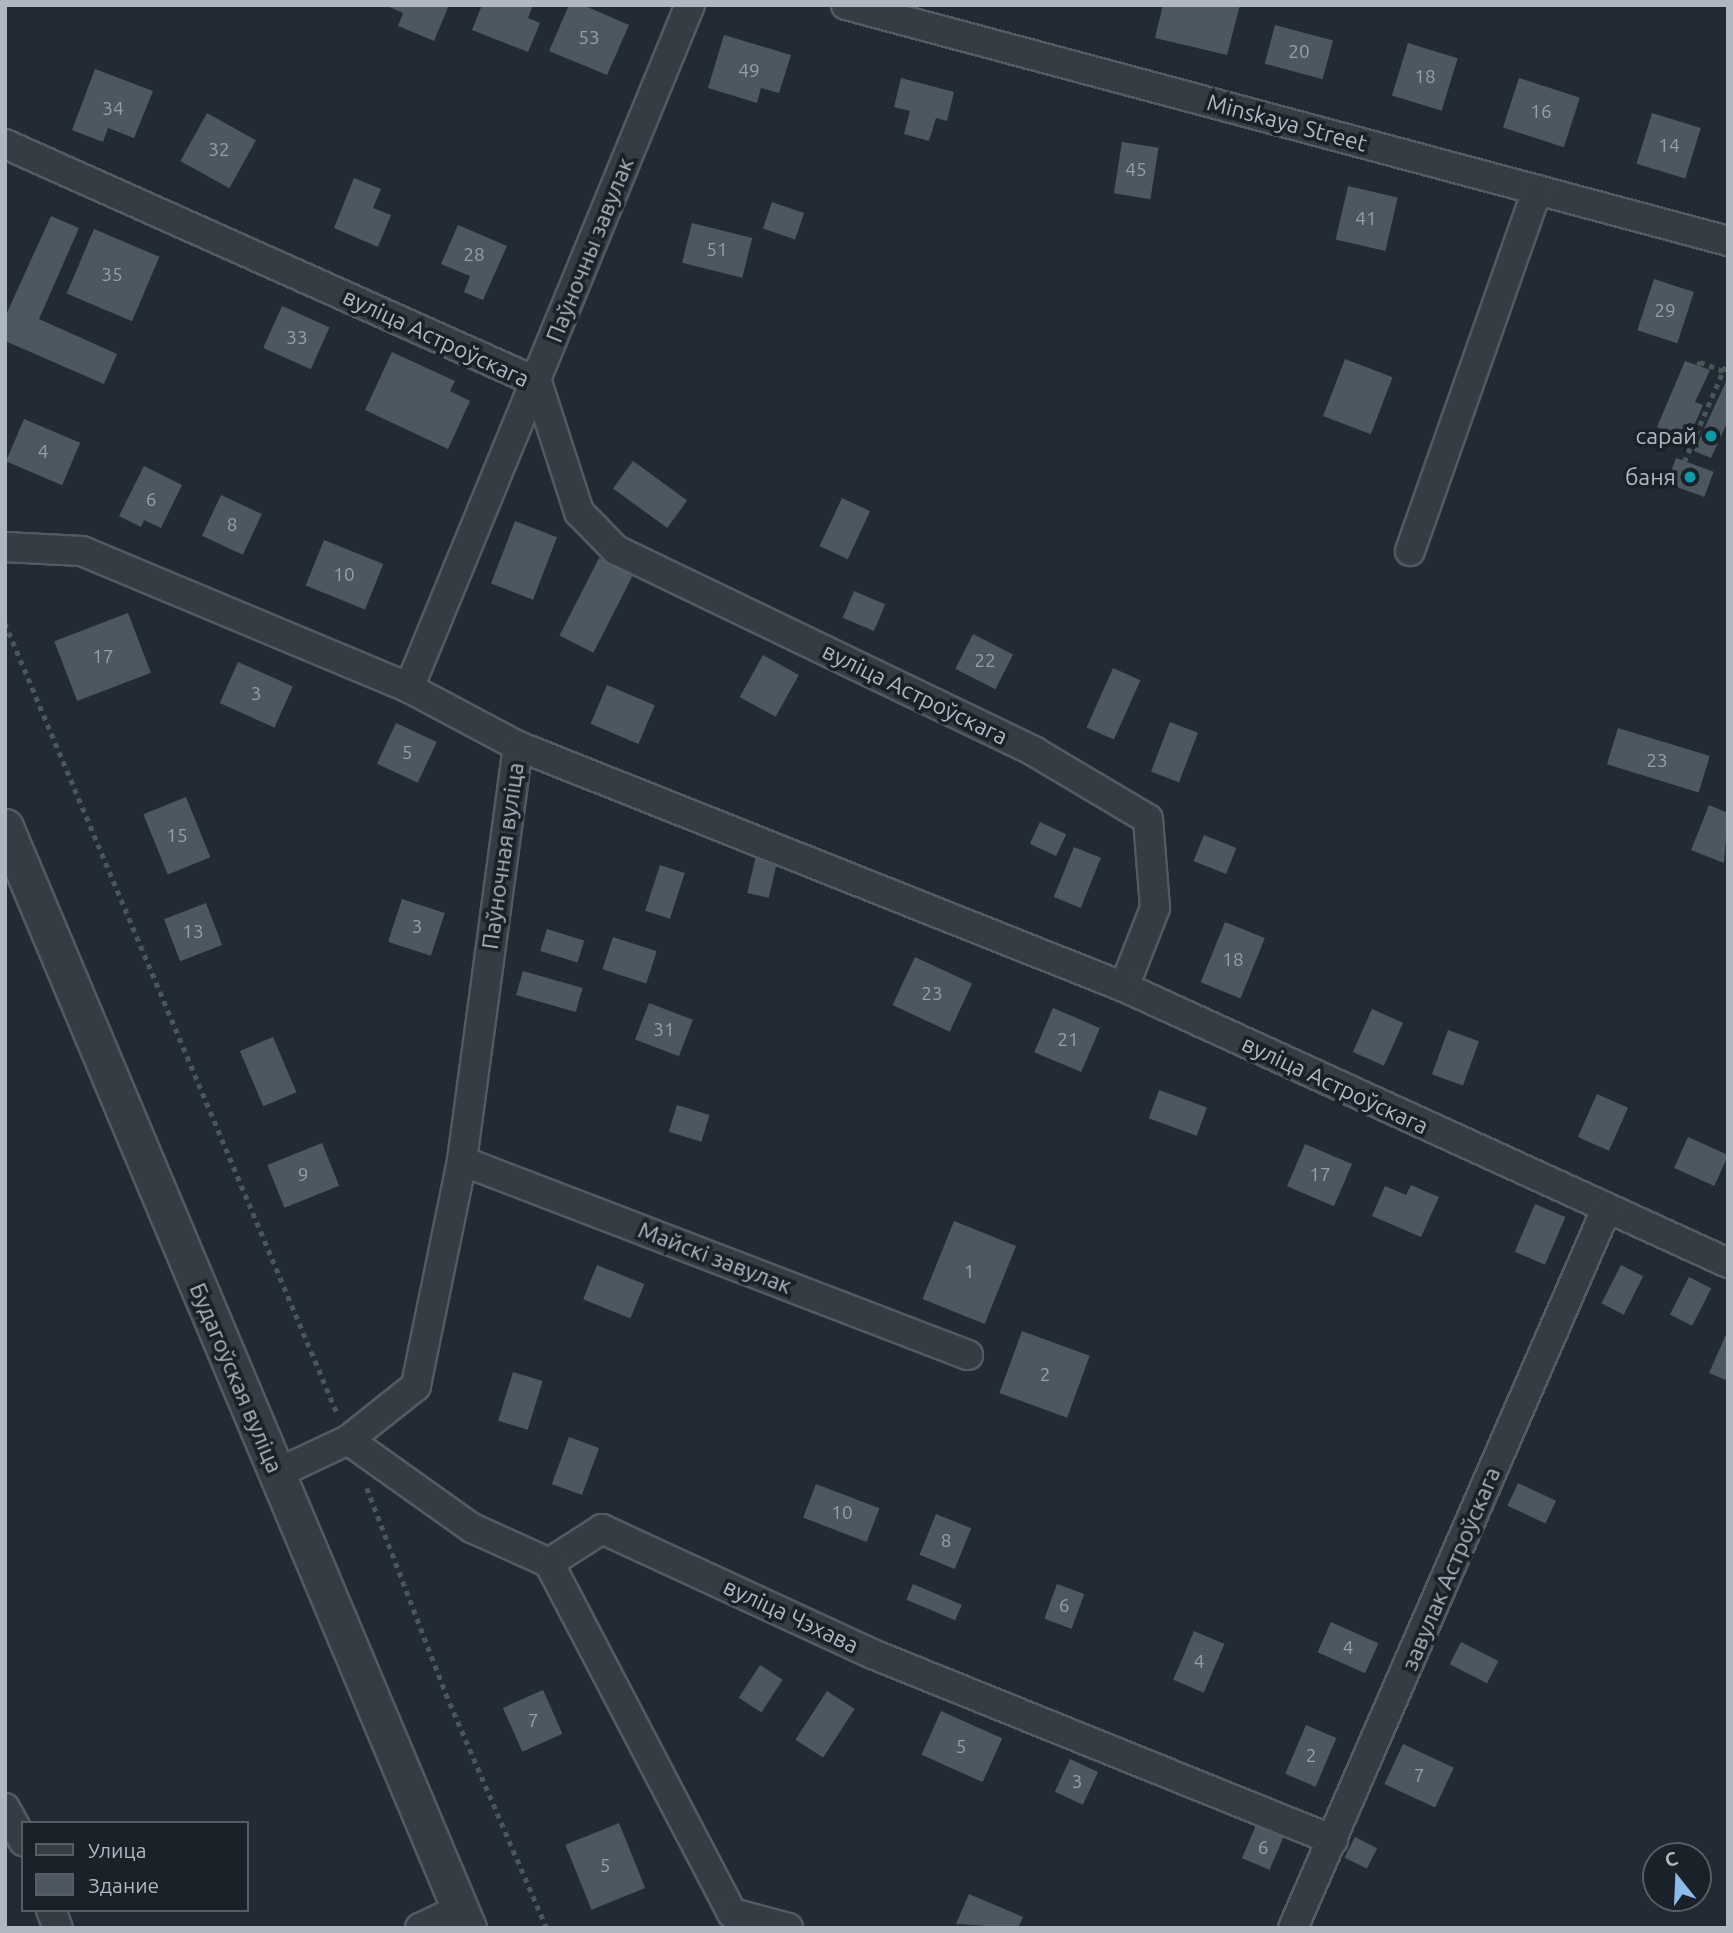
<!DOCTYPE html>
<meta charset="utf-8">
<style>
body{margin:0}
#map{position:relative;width:1733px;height:1933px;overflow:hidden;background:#222b33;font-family:Ubuntu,sans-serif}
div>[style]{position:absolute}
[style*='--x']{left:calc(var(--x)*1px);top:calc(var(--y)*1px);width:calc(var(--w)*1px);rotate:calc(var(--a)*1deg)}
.building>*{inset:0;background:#4d5761;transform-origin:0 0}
.path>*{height:4.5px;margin-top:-2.25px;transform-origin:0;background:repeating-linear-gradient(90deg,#485758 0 5px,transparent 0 10px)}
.roads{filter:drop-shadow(2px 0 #525a62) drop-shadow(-2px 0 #525a62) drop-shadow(0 2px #525a62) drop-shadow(0 -2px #525a62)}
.minor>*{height:28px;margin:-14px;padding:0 14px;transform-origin:14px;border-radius:14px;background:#353c44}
.tertiary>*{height:35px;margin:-17.5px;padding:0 17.5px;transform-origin:17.5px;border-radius:17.5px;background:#353c44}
.dots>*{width:19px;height:19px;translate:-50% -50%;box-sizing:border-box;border:4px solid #1a2128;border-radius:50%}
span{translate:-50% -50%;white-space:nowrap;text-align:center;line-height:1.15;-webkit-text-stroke:7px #1a2128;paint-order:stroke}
.number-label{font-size:19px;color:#96a0a9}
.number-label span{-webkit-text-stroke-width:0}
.street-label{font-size:23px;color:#afb8c1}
.poi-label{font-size:23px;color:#afb8c1}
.right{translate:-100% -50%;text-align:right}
.frame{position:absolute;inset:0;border:7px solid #afb8c1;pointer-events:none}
.legend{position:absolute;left:21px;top:1821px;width:228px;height:91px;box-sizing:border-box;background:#1a2128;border:2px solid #565d65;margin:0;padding:9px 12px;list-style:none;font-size:21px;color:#afb8c1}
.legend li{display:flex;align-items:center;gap:14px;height:35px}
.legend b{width:35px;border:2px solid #565d65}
.north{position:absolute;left:1642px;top:1842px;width:70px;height:70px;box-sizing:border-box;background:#1a2128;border:2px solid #565d65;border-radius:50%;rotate:342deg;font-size:19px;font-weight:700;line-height:28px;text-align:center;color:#afb8c1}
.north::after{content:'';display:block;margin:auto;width:24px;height:32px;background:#8cbae9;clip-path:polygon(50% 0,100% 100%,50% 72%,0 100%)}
</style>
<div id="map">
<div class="building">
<i style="clip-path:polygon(385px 5px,449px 5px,434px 41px,398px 26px,403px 13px)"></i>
<i style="clip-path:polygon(482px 5px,533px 5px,528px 18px,540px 23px,528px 52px,472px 30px)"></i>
<i style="clip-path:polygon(569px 5px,583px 5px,629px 25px,607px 75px,549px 51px)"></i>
<i style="clip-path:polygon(1163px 5px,1240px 5px,1227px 55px,1155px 38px)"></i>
<i style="left:1275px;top:25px;width:60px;height:40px;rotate:15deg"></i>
<i style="clip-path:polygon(724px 35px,791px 55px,779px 93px,761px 88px,757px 103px,708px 88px)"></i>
<i style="left:1408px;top:43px;width:52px;height:55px;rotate:17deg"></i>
<i style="clip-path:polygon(95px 69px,153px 91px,134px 138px,108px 128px,103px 142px,72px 130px)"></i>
<i style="clip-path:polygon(901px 78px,954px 92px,947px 121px,936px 118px,929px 141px,904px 134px,910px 111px,894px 107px)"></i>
<i style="left:1519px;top:78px;width:64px;height:52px;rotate:18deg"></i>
<i style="left:207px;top:113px;width:56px;height:55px;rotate:29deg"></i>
<i style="left:1652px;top:113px;width:51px;height:53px;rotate:17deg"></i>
<i style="left:1122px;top:142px;width:37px;height:52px;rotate:9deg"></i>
<i style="clip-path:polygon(354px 178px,381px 189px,373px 208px,391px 215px,378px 247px,334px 228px)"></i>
<i style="left:1348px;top:186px;width:51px;height:55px;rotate:13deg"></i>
<i style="left:772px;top:202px;width:34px;height:28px;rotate:19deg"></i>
<i style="clip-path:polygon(51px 216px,79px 228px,39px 319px,117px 354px,104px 384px,5px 341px,5px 317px)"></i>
<i style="left:692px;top:223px;width:62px;height:41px;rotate:14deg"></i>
<i style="clip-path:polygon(458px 225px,507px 246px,483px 300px,464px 292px,470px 276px,441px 264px)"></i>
<i style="left:94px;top:229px;width:71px;height:70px;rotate:23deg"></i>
<i style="left:1654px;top:279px;width:42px;height:54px;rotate:18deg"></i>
<i style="left:282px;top:306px;width:52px;height:46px;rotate:24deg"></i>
<i style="clip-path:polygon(392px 352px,455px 381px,450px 391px,470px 401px,448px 449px,365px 410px)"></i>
<i style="left:1345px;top:359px;width:51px;height:61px;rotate:21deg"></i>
<i style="clip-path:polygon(1685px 361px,1710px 370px,1695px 402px,1703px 405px,1688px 439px,1657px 427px)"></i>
<i style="clip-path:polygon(1728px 377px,1728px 421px,1711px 458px,1694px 451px)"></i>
<i style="left:24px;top:419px;width:61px;height:46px;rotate:23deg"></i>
<i style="left:1676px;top:458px;width:40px;height:27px;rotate:20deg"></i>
<i style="left:633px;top:461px;width:67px;height:34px;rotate:36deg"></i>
<i style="clip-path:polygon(144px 466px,182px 485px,161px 528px,144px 520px,141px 527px,119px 516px)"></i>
<i style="left:221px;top:495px;width:45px;height:45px;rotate:25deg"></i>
<i style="left:842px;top:498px;width:31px;height:53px;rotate:25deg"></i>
<i style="left:515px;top:521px;width:45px;height:67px;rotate:21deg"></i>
<i style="left:324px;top:540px;width:64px;height:49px;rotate:22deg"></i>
<i style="left:599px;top:558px;width:38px;height:87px;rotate:27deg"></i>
<i style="left:854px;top:591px;width:34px;height:29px;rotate:23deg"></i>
<i style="left:128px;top:613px;width:64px;height:79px;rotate:69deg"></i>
<i style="left:973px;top:634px;width:45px;height:39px;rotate:27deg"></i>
<i style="left:763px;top:655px;width:41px;height:48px;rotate:29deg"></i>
<i style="left:238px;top:662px;width:60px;height:45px;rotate:24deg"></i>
<i style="left:1113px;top:668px;width:30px;height:65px;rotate:24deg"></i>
<i style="left:607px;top:685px;width:52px;height:42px;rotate:23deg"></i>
<i style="left:1170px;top:722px;width:30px;height:53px;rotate:21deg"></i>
<i style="left:396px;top:723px;width:45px;height:45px;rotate:25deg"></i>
<i style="left:1618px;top:728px;width:96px;height:38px;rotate:17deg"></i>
<i style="left:186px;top:797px;width:65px;height:46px;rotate:68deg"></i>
<i style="clip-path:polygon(1709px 805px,1728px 813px,1724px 863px,1691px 850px)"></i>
<i style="left:1040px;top:822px;width:29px;height:24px;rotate:25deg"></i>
<i style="left:1204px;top:835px;width:35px;height:28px;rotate:22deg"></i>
<i style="left:1074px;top:847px;width:29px;height:54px;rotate:22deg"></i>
<i style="left:757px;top:851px;width:22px;height:43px;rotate:13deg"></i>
<i style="left:660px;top:865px;width:26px;height:48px;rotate:18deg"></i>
<i style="left:402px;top:899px;width:45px;height:45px;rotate:18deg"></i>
<i style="left:206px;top:903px;width:45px;height:45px;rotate:69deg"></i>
<i style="left:1225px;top:922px;width:43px;height:65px;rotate:22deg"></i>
<i style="left:547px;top:929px;width:39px;height:23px;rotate:17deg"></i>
<i style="left:613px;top:937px;width:46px;height:34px;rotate:18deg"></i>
<i style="left:915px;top:957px;width:63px;height:53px;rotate:25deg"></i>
<i style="left:523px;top:971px;width:62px;height:25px;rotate:16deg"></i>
<i style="left:649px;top:1003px;width:47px;height:39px;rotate:21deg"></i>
<i style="left:1053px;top:1008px;width:51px;height:48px;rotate:23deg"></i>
<i style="left:1372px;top:1009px;width:34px;height:47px;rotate:24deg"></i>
<i style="left:1448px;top:1030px;width:33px;height:47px;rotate:20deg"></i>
<i style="left:273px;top:1037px;width:60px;height:36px;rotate:67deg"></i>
<i style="left:1159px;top:1090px;width:51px;height:30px;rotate:20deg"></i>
<i style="left:1597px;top:1094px;width:34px;height:47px;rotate:24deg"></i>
<i style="left:677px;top:1105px;width:34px;height:28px;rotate:17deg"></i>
<i style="left:1688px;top:1137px;width:44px;height:34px;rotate:24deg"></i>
<i style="left:322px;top:1143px;width:46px;height:59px;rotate:68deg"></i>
<i style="left:1305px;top:1144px;width:51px;height:46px;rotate:23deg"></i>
<i style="clip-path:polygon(1411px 1185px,1439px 1197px,1421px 1237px,1372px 1216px,1385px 1186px,1406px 1195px)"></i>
<i style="left:1535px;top:1204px;width:33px;height:52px;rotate:23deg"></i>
<i style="left:954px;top:1221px;width:67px;height:84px;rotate:22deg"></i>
<i style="left:597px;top:1265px;width:51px;height:37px;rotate:22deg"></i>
<i style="left:1621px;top:1265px;width:25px;height:43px;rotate:27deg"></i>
<i style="left:1689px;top:1277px;width:25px;height:42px;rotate:27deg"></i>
<i style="clip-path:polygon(1728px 1330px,1728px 1381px,1709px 1373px)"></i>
<i style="left:1022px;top:1331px;width:72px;height:66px;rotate:20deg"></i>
<i style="left:513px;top:1372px;width:31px;height:51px;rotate:17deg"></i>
<i style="left:569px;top:1437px;width:32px;height:50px;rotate:20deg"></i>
<i style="left:1518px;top:1483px;width:42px;height:25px;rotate:25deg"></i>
<i style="left:816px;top:1484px;width:68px;height:36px;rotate:21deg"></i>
<i style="left:936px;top:1514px;width:38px;height:44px;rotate:22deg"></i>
<i style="left:913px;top:1584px;width:53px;height:17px;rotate:23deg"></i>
<i style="left:1057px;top:1584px;width:29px;height:37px;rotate:20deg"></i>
<i style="left:1331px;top:1622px;width:52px;height:33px;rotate:24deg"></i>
<i style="left:1194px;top:1631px;width:33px;height:53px;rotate:23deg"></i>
<i style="left:1461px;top:1642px;width:42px;height:25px;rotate:27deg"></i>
<i style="left:760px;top:1665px;width:27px;height:39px;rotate:33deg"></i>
<i style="left:543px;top:1690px;width:48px;height:44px;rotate:66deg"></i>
<i style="left:827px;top:1691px;width:33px;height:58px;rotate:33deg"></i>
<i style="left:941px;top:1711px;width:67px;height:48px;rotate:24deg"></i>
<i style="left:1306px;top:1725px;width:33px;height:53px;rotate:23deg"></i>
<i style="left:1403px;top:1744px;width:56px;height:44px;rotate:25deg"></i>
<i style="left:1070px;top:1759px;width:31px;height:36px;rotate:25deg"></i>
<i style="left:619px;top:1823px;width:70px;height:58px;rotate:68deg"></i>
<i style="left:1256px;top:1825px;width:30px;height:36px;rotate:23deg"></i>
<i style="left:1355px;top:1837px;width:25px;height:23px;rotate:27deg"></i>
<i style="clip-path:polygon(969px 1894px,1023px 1917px,1018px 1928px,956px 1924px)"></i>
</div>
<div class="path">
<i style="--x:1698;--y:365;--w:4;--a:-56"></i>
<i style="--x:1700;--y:362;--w:25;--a:21"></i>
<i style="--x:1723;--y:371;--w:11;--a:-63"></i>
<i style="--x:1684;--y:462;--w:99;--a:-66.8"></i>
<i style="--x:5;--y:623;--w:859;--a:67.2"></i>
<i style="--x:367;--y:1488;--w:221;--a:69"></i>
<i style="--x:446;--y:1694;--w:255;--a:66.7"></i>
</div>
<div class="roads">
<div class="minor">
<i style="--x:846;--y:5;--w:913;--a:14.98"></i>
<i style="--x:5;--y:144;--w:583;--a:24.1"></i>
<i style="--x:537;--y:382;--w:137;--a:72.1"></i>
<i style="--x:579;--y:512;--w:53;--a:45.8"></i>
<i style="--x:616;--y:550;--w:465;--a:25.7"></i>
<i style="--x:1035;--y:752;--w:131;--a:30.7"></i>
<i style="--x:1148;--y:819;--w:89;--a:85.5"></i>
<i style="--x:1155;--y:908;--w:85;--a:111.4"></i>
<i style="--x:1124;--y:987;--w:664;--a:24.56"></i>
<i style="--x:5;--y:547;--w:77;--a:3"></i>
<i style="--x:82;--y:551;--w:355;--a:22.7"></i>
<i style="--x:409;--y:688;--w:123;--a:28"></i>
<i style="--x:518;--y:746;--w:419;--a:97.7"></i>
<i style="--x:462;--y:1161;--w:230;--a:101.6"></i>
<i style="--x:416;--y:1386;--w:87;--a:141.5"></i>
<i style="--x:1410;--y:551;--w:383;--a:-70.6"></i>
<i style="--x:409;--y:688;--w:739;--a:-67.64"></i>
<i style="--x:518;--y:746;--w:652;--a:21.69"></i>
<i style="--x:462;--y:1161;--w:542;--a:20.98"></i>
<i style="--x:276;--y:1474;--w:80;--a:-25.3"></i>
<i style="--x:348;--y:1440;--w:152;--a:35.4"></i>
<i style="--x:472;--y:1528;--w:85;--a:24.4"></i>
<i style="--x:549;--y:1563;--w:63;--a:-32.7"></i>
<i style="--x:602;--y:1529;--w:301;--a:24.8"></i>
<i style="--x:875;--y:1655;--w:494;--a:22"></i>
<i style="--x:549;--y:1563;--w:395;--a:62.4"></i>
<i style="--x:732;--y:1913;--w:58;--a:15"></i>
<i style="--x:5;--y:1808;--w:38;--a:61"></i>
<i style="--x:51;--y:1910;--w:19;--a:69"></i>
<i style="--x:420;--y:1928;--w:44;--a:-25.4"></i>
<i style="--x:1293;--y:1928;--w:783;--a:-66.45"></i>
</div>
<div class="tertiary">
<i style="--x:5;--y:827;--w:1194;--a:67.19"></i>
</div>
</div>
<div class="dots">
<i style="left:1711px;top:436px;background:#0f9aa8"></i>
<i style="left:1690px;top:477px;background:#0f9aa8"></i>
</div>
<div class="number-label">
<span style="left:589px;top:38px">53</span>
<span style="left:1299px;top:52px">20</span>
<span style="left:749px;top:71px">49</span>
<span style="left:1425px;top:77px">18</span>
<span style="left:113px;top:109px">34</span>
<span style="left:1541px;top:112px">16</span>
<span style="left:1669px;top:146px">14</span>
<span style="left:219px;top:150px">32</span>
<span style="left:1136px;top:170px">45</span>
<span style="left:1366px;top:219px">41</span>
<span style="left:717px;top:250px">51</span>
<span style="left:474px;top:255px">28</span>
<span style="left:112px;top:275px">35</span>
<span style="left:1665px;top:311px">29</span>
<span style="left:297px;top:338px">33</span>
<span style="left:43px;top:452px">4</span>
<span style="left:151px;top:500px">6</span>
<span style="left:232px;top:525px">8</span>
<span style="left:344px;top:575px">10</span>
<span style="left:103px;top:657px">17</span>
<span style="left:985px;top:661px">22</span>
<span style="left:256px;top:694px">3</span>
<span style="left:407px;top:753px">5</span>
<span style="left:1657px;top:761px">23</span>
<span style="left:177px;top:836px">15</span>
<span style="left:417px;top:927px">3</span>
<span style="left:193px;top:932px">13</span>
<span style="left:1233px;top:960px">18</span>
<span style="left:932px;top:994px">23</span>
<span style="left:664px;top:1030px">31</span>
<span style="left:1068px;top:1040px">21</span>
<span style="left:303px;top:1175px">9</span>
<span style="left:1320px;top:1175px">17</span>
<span style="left:969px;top:1272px">1</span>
<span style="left:1045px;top:1375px">2</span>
<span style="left:842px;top:1513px">10</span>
<span style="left:946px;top:1541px">8</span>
<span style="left:1064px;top:1606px">6</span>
<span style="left:1348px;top:1648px">4</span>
<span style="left:1199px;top:1662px">4</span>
<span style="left:533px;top:1721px">7</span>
<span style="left:961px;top:1747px">5</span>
<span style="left:1311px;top:1756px">2</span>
<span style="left:1419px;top:1776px">7</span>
<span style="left:1077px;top:1782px">3</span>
<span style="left:1263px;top:1848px">6</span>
<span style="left:605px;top:1866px">5</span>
</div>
<div class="street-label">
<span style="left:1287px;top:123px;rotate:15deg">Minskaya Street</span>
<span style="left:590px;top:250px;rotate:-68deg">Паўночны завулак</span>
<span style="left:436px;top:338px;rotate:25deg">вуліца Астроўскага</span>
<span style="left:915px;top:694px;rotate:26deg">вуліца Астроўскага</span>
<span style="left:503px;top:856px;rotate:-82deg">Паўночная вуліца</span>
<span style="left:1335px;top:1085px;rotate:25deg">вуліца Астроўскага</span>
<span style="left:715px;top:1258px;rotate:21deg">Майскі завулак</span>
<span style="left:236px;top:1378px;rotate:67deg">Будагоўская вуліца</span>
<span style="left:1451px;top:1569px;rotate:-67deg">завулак Астроўскага</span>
<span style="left:791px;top:1616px;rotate:25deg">вуліца Чэхава</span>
</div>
<div class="poi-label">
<span class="right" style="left:1697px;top:436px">сарай</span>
<span class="right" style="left:1676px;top:477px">баня</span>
</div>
<div class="frame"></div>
<ul class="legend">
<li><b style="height:9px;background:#353c44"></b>Улица</li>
<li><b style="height:19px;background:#4d5761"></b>Здание</li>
</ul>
<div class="north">С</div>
</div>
